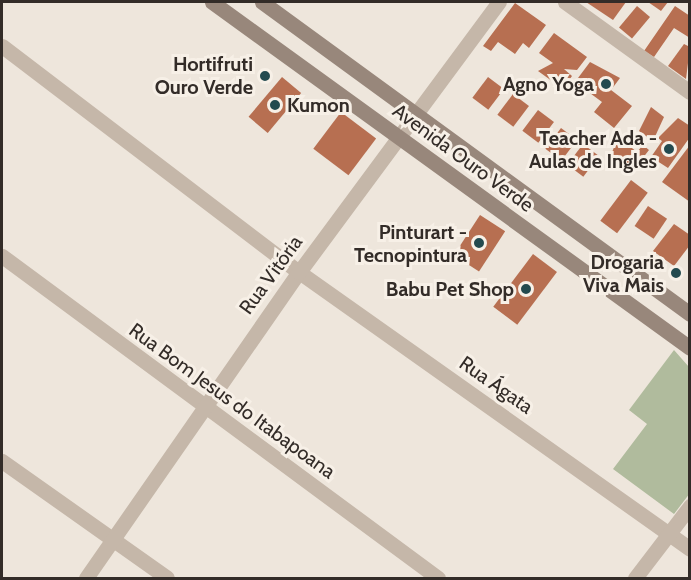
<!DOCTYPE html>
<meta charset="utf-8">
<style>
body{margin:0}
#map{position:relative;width:691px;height:580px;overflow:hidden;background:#eee6dc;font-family:Cabin,sans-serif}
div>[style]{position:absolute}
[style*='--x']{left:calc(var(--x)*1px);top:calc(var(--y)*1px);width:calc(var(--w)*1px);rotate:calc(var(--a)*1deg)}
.green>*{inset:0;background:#b0bb9d}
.building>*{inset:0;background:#b76f51;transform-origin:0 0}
.street>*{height:15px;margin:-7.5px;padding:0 7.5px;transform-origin:7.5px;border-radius:7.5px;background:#c5b7a9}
.secondary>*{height:15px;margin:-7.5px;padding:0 7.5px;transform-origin:7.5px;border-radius:7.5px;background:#98877b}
.dots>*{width:16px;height:16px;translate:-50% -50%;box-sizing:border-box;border:3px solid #f7f0e7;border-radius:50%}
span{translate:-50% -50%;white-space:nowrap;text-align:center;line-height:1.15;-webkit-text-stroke:6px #f7f0e7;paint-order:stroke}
.poi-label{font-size:20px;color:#332c28;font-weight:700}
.right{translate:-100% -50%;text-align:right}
.left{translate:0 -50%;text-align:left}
.street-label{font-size:20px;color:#332c28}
.frame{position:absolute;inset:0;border:3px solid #332c28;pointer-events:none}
</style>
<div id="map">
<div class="green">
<i style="clip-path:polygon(674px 350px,689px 367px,690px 493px,674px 514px,613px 469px,647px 424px,629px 410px)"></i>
</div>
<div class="building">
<i style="clip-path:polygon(586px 2px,626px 2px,613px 20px)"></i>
<i style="clip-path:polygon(648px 2px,668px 2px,661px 11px)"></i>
<i style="clip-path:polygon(515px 3px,546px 25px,529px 48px,523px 43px,515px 54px,498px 42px,491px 51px,483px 46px)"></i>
<i style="left:637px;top:6px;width:17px;height:28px;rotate:40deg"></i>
<i style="clip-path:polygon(675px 6px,690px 16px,690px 38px,674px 28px,654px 57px,644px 51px)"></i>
<i style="clip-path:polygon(554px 33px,587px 57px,577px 70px,564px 69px,572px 76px,563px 89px,538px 71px,553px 63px,539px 53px)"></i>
<i style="clip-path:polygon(684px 44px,690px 47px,686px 79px,668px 66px)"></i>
<i style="clip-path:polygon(590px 62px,620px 78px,611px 90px,632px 106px,614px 128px,594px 112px,602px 102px,575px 82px)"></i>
<i style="left:282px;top:77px;width:25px;height:52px;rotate:40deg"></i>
<i style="left:488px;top:77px;width:20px;height:26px;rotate:37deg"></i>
<i style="left:513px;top:94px;width:20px;height:26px;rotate:37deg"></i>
<i style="clip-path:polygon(651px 107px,664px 117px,653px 141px,639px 131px)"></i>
<i style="left:538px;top:110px;width:20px;height:26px;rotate:37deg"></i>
<i style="left:341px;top:112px;width:44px;height:46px;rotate:37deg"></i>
<i style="clip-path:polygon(678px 118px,690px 126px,690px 137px,668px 168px,651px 157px,662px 141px,658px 138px)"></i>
<i style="left:561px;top:128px;width:20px;height:26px;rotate:37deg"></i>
<i style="clip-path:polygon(618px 137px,637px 152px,643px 145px,649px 150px,635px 168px,611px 155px)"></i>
<i style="left:583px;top:144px;width:20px;height:26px;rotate:37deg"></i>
<i style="clip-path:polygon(690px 145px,690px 202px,662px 182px)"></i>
<i style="left:631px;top:180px;width:21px;height:51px;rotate:37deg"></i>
<i style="left:648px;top:206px;width:23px;height:24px;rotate:34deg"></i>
<i style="left:480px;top:215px;width:30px;height:48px;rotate:33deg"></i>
<i style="clip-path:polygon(674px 224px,690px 235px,690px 245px,674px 266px,653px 251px)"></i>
<i style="left:533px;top:254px;width:30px;height:66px;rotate:37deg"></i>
</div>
<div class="street">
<i style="--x:565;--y:2;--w:154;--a:35.8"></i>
<i style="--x:2;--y:46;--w:373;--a:37.3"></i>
<i style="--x:299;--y:272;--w:479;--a:35.3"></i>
<i style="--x:2;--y:256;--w:542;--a:36.45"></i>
<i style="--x:2;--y:461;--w:202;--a:35.3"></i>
<i style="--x:86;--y:578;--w:373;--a:-55.2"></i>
<i style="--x:299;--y:272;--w:336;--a:-53.5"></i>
<i style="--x:635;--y:578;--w:91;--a:-52.6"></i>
</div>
<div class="secondary">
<i style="--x:212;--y:2;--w:590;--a:35.9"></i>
<i style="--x:262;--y:2;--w:530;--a:36.09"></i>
</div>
<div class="dots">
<i style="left:265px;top:76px;background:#234a4f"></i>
<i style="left:606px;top:84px;background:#234a4f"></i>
<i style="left:275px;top:105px;background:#234a4f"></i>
<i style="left:669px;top:149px;background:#234a4f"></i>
<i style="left:479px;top:243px;background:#234a4f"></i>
<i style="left:676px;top:273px;background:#234a4f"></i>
<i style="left:526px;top:289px;background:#234a4f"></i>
</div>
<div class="poi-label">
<span class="right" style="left:253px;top:76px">Hortifruti<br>Ouro Verde</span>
<span class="right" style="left:594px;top:84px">Agno Yoga</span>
<span class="left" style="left:287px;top:105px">Kumon</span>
<span class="right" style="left:657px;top:150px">Teacher Ada -<br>Aulas de Ingles</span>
<span class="right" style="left:467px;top:244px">Pinturart -<br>Tecnopintura</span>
<span class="right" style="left:664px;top:274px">Drogaria<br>Viva Mais</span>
<span class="right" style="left:514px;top:289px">Babu Pet Shop</span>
</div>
<div class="street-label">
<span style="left:463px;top:158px;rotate:36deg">Avenida Ouro Verde</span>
<span style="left:271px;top:275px;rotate:-54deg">Rua Vitória</span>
<span style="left:496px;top:385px;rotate:35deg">Rua Ágata</span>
<span style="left:232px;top:401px;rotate:36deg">Rua Bom Jesus do Itabapoana</span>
</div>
<div class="frame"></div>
</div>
